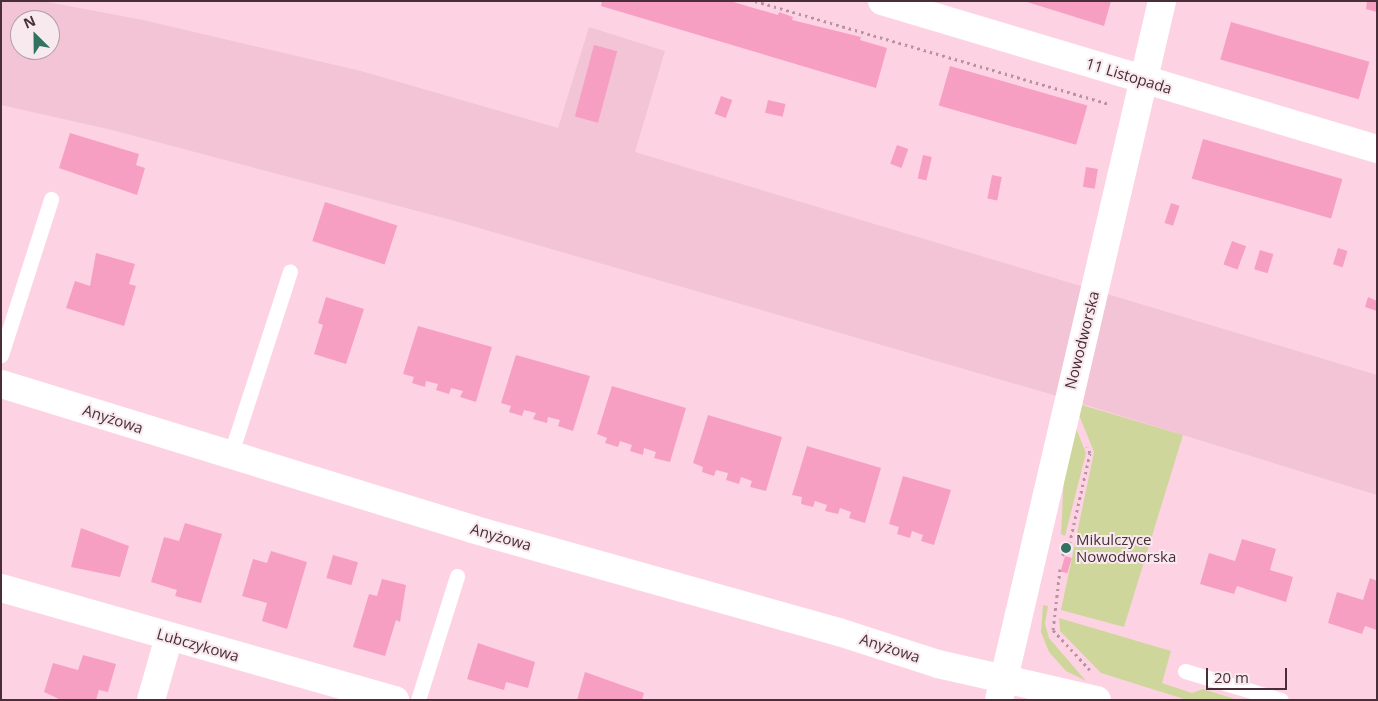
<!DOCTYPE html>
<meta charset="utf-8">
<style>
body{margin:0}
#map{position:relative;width:1378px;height:701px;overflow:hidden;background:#fdd3e3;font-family:"Open Sans",sans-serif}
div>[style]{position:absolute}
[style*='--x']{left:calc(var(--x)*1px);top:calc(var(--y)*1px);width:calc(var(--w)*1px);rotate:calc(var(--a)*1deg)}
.built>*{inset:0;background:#f2c4d5}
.green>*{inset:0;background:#cfd69c}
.building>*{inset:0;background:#f69fc3;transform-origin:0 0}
.path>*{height:3px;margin-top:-1.5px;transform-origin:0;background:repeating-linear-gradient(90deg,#b894a2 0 2.5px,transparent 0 6.5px)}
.lane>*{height:15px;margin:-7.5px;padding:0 7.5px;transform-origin:7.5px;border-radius:7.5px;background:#fff}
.street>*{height:28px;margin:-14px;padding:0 14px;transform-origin:14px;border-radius:14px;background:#fff}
.dots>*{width:14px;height:14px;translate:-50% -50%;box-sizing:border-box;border:2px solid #f8e9ee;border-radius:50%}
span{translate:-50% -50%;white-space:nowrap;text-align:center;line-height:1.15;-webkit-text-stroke:4px #f8e9ee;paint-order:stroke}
.street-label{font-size:15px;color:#492e39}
.poi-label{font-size:15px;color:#492e39}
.left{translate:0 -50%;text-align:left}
.frame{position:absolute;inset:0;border:2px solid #492e39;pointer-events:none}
.north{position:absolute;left:10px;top:10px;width:50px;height:50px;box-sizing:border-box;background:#f8e9ee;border:1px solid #b29ea6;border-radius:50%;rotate:337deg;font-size:14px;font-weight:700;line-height:20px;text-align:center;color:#492e39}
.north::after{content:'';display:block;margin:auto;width:18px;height:22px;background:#317261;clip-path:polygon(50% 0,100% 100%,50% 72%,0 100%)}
.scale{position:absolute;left:1206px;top:668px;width:81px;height:22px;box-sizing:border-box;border:2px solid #492e39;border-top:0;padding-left:6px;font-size:15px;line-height:18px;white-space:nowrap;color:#492e39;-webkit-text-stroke:4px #f8e9ee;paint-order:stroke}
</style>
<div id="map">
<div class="built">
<i style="clip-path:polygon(evenodd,1px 1px,42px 1px,143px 20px,361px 71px,558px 128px,589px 27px,665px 51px,635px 152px,1377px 375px,1377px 495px,1057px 396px,455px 221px,112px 130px,1px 105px,1px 1px,20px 20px,50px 20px,50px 50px,20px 50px,20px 20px)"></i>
</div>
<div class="green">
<i style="clip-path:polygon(1082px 405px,1183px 435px,1124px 627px,1061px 610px,1094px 452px,1079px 415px)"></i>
<i style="clip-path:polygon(1073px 421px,1086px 453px,1065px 536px,1061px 534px,1065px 455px)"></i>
<i style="clip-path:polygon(1043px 605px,1048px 606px,1045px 624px,1049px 638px,1086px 681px,1066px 671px,1049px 652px,1041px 632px)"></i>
<i style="clip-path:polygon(1059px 618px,1171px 651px,1162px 683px,1192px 693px,1203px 689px,1238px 700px,1187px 700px,1101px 673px,1060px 631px)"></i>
</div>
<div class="building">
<i style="clip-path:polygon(602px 1px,730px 1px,778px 15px,779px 12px,793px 17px,792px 20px,861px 37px,860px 40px,887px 48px,876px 88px,601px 6px)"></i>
<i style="clip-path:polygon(1024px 1px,1111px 1px,1104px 26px)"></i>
<i style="clip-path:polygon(1367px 1px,1377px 1px,1377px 12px,1366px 9px)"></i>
<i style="left:1231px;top:22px;width:144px;height:39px;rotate:16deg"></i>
<i style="left:594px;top:45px;width:24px;height:74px;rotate:15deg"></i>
<i style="left:950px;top:66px;width:143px;height:41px;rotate:16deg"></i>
<i style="left:721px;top:96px;width:12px;height:19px;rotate:20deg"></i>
<i style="left:768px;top:100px;width:18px;height:13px;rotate:13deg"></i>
<i style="clip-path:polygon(70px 133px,139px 154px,136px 165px,145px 168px,137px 195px,59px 168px)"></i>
<i style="left:1203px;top:139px;width:145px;height:41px;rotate:16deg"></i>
<i style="left:897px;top:145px;width:12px;height:20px;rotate:20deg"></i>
<i style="left:923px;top:155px;width:9px;height:24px;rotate:13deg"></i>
<i style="left:1086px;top:167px;width:12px;height:20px;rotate:9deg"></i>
<i style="left:992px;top:175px;width:10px;height:24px;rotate:11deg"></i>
<i style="left:325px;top:202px;width:76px;height:41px;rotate:18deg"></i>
<i style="left:1171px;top:203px;width:9px;height:21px;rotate:18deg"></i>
<i style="left:1232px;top:241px;width:15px;height:25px;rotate:20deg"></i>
<i style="left:1338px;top:248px;width:10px;height:17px;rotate:17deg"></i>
<i style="left:1260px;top:250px;width:14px;height:20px;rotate:17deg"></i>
<i style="clip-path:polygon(96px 253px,135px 264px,129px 284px,136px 286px,124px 326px,66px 308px,75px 281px,90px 286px)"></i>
<i style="clip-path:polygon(326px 297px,364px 309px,346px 364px,314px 354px,323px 325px,318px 323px)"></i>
<i style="clip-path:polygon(1368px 297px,1377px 301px,1377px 311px,1365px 307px)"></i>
<i style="clip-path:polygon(418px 326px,492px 347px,476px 402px,460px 397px,463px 391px,451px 388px,449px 394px,436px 390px,438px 384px,426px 381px,425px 387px,412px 383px,414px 377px,403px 374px)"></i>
<i style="clip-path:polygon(516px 355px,590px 376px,573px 431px,558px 426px,560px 420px,548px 417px,547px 423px,533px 419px,536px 413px,524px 410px,522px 416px,509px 412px,511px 406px,501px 403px)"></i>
<i style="clip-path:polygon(612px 386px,686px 408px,670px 462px,654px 458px,656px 452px,644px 448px,643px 455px,630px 451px,632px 445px,620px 441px,618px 447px,605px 443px,607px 438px,597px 434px)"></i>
<i style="clip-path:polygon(708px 415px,782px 437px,766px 491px,750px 487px,752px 481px,741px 477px,739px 484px,726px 480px,728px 473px,716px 470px,714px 476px,702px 472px,703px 467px,693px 463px)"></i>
<i style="clip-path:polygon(807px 446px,881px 468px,865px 523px,849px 518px,851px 512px,840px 508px,838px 514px,825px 511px,827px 505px,815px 501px,813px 507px,801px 504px,802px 497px,792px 495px)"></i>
<i style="clip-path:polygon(903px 476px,951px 490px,934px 545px,921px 541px,923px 535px,912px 531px,910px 538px,897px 534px,899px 527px,889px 524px)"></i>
<i style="clip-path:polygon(185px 523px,222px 534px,201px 603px,175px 596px,177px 590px,151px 582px,164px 537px,179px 541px)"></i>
<i style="clip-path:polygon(81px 528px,129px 546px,120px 577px,71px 567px)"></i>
<i style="clip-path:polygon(1242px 539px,1276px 549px,1270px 570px,1293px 577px,1286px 602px,1237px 586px,1234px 594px,1200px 584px,1209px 553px,1235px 561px)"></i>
<i style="clip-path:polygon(271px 551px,307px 562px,287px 629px,262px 621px,267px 603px,242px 596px,253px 559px,267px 563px)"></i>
<i style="left:333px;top:555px;width:26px;height:24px;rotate:16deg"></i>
<i style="left:1065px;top:556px;width:7px;height:16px;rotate:16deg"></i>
<i style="clip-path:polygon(1370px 578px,1377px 581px,1377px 630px,1365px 626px,1362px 634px,1328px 623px,1337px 592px,1363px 600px)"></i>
<i style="clip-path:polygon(382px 579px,406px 585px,400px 622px,396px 620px,385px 656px,353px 647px,369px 594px,377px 596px)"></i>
<i style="clip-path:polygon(478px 643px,535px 662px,528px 688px,506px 682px,504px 690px,467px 679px)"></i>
<i style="clip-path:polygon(83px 655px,116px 664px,108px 692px,99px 690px,96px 700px,61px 700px,44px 692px,53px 663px,78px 670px)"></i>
<i style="clip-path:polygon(585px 672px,644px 693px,642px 700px,577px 700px)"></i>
</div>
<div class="path">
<i style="--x:755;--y:1;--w:370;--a:16.2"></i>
<i style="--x:1062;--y:555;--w:8;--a:-40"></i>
<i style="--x:1068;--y:550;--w:99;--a:-77.2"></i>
<i style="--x:1090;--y:453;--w:7;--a:-117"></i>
<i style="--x:1060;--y:569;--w:61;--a:96.5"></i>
<i style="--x:1053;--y:630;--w:54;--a:47.2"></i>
</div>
<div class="lane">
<i style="--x:1;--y:355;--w:164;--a:-72.2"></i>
<i style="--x:230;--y:456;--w:194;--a:-72"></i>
<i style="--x:1185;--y:671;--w:100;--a:16.8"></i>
<i style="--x:418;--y:700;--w:130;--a:-72.5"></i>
</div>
<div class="street">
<i style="--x:882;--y:1;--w:517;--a:16.65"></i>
<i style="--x:1;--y:384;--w:493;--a:17.1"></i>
<i style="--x:472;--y:529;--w:381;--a:15.7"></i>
<i style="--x:839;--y:632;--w:104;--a:17.9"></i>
<i style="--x:938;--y:664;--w:163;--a:12.8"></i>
<i style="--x:1;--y:588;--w:410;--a:15.9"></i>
<i style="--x:151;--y:700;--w:66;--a:-74.1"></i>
<i style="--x:999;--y:700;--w:718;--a:-76.87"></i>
</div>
<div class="dots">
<i style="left:1066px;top:548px;background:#317261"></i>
</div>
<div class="street-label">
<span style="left:1129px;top:76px;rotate:17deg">11 Listopada</span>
<span style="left:1082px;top:340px;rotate:-76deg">Nowodworska</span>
<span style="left:113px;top:419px;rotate:18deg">Anyżowa</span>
<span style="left:501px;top:537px;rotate:16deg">Anyżowa</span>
<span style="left:198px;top:645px;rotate:16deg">Lubczykowa</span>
<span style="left:890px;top:648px;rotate:18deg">Anyżowa</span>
</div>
<div class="poi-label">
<span class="left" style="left:1076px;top:548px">Mikulczyce<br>Nowodworska</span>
</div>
<div class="frame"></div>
<div class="north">N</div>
<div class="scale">20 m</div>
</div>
